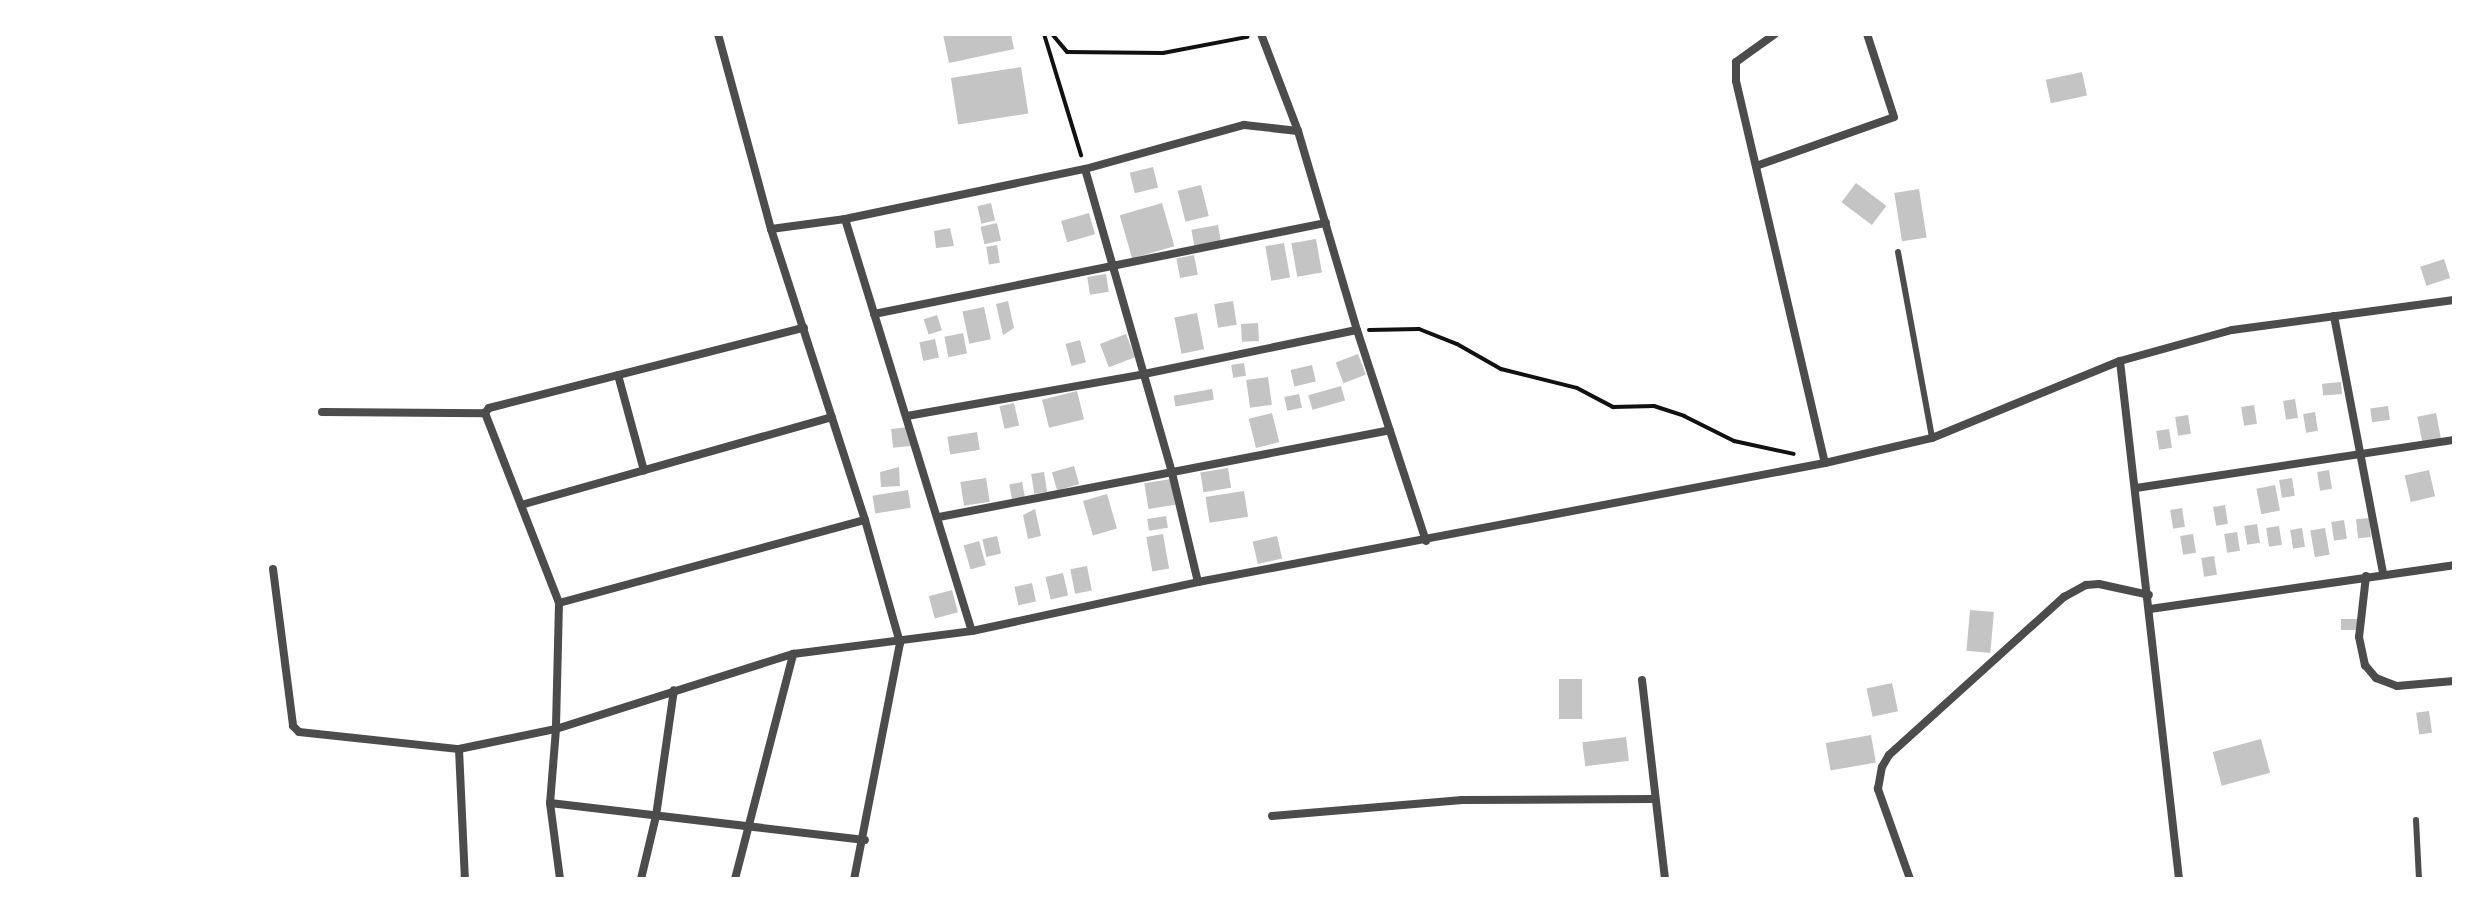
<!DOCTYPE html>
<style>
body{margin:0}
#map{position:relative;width:2488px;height:913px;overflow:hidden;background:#fff;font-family:"Titillium Web",sans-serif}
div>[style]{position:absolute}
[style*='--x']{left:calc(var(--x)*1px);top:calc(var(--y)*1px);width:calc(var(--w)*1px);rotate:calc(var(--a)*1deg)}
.building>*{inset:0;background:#c4c4c4;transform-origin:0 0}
.path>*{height:4px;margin:-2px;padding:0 2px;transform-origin:2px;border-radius:2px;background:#111}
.service>*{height:6px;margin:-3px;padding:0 3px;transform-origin:3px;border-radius:3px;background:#4c4c4c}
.minor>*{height:8px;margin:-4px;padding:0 4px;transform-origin:4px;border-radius:4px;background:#4c4c4c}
span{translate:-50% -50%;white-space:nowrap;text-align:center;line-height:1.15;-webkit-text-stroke:8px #fff;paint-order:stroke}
.frame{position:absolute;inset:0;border:36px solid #fff;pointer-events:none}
</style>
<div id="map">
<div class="building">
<i style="clip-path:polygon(943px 34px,1011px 34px,1014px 49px,949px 63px)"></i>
<i style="left:1021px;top:67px;width:47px;height:71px;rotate:81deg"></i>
<i style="left:2082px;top:72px;width:24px;height:37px;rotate:78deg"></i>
<i style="left:1153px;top:167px;width:21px;height:24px;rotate:76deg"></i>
<i style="left:1856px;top:183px;width:38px;height:24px;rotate:37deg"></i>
<i style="left:1201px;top:185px;width:32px;height:24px;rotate:76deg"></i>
<i style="left:1919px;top:189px;width:49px;height:25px;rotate:81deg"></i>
<i style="left:991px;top:203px;width:18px;height:14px;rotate:77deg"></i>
<i style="left:1162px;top:203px;width:45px;height:44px;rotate:74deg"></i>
<i style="left:1089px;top:213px;width:22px;height:29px;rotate:74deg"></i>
<i style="left:997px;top:223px;width:18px;height:17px;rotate:77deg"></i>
<i style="left:1218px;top:225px;width:17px;height:27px;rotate:80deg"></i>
<i style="clip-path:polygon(950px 228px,954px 246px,936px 248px,934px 231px)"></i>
<i style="left:1316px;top:239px;width:34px;height:25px;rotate:80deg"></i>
<i style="left:1284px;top:243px;width:35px;height:19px;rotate:80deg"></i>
<i style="left:997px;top:245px;width:18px;height:11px;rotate:81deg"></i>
<i style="left:1194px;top:255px;width:20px;height:18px;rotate:79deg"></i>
<i style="left:2444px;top:259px;width:20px;height:25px;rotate:72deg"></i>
<i style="left:1106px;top:274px;width:18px;height:19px;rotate:81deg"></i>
<i style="clip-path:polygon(1008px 301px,1014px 328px,1003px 335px,996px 304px)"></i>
<i style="left:1233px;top:301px;width:24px;height:19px;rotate:81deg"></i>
<i style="left:984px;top:307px;width:33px;height:22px;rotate:78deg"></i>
<i style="left:1197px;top:313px;width:37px;height:23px;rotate:79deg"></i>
<i style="left:937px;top:315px;width:16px;height:14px;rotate:72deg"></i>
<i style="left:1258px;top:323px;width:18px;height:17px;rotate:87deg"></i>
<i style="left:963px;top:333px;width:21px;height:19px;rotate:79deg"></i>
<i style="left:1126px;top:334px;width:25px;height:28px;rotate:69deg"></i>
<i style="left:935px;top:339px;width:19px;height:16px;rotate:78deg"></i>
<i style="left:1080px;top:340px;width:23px;height:15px;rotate:75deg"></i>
<i style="left:1358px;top:354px;width:22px;height:24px;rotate:69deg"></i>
<i style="left:1244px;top:363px;width:13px;height:13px;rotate:81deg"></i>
<i style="left:1312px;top:365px;width:17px;height:22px;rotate:77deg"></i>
<i style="left:1268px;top:377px;width:28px;height:22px;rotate:82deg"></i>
<i style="left:2341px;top:382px;width:12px;height:19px;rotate:85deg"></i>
<i style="left:1341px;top:386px;width:15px;height:34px;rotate:74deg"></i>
<i style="left:1212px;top:389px;width:11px;height:39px;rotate:80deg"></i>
<i style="left:1077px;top:391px;width:29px;height:36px;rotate:76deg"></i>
<i style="left:1299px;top:394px;width:14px;height:15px;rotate:78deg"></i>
<i style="left:2295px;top:399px;width:19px;height:12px;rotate:81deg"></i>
<i style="left:1014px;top:403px;width:23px;height:15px;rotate:77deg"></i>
<i style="left:2254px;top:405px;width:19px;height:13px;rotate:81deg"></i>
<i style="left:2388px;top:406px;width:14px;height:18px;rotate:82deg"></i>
<i style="left:2315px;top:412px;width:19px;height:12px;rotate:81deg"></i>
<i style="left:1272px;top:413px;width:30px;height:24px;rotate:76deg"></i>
<i style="left:2436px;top:413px;width:26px;height:19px;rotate:79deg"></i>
<i style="left:2188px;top:415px;width:19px;height:13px;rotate:81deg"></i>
<i style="left:909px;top:427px;width:19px;height:18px;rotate:84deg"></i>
<i style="left:2169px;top:429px;width:19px;height:13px;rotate:81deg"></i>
<i style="left:977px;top:432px;width:18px;height:30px;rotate:81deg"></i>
<i style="left:1074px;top:466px;width:19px;height:23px;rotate:74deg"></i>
<i style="clip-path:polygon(899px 467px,900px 486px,881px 487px,880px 472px)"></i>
<i style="left:1228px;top:468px;width:20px;height:28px;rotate:81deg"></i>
<i style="left:2329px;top:470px;width:19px;height:12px;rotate:81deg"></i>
<i style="left:2429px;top:470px;width:27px;height:25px;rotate:77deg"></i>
<i style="left:1044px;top:472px;width:20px;height:13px;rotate:81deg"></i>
<i style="left:986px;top:478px;width:24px;height:26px;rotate:81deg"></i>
<i style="left:2292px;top:478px;width:18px;height:13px;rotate:81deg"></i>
<i style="left:1171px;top:479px;width:26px;height:27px;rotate:81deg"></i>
<i style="left:1022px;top:482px;width:15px;height:13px;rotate:79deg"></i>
<i style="left:2275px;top:485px;width:26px;height:19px;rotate:79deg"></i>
<i style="left:908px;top:490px;width:18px;height:36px;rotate:81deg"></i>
<i style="left:1244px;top:491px;width:26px;height:39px;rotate:81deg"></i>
<i style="left:1107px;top:494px;width:36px;height:25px;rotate:74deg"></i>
<i style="left:2225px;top:505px;width:19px;height:12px;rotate:81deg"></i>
<i style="left:2182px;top:508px;width:19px;height:12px;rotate:81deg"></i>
<i style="clip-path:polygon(1035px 509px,1041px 536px,1028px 539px,1023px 515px)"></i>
<i style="left:1166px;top:516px;width:12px;height:19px;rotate:81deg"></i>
<i style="left:2369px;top:518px;width:19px;height:13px;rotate:84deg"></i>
<i style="left:2344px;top:520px;width:19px;height:13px;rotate:81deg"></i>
<i style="left:2257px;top:524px;width:19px;height:13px;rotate:81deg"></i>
<i style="left:2279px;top:526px;width:19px;height:13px;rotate:81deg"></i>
<i style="left:2302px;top:528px;width:19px;height:12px;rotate:81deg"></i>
<i style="left:2325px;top:528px;width:27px;height:15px;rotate:80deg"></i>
<i style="left:2237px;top:532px;width:19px;height:13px;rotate:81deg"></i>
<i style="left:1163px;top:534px;width:35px;height:17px;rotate:80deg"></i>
<i style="left:2193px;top:534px;width:19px;height:13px;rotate:81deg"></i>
<i style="left:997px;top:536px;width:18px;height:15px;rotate:77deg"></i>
<i style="left:1277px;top:536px;width:23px;height:25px;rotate:77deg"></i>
<i style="left:979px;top:541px;width:25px;height:16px;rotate:74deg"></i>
<i style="left:2214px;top:556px;width:19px;height:13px;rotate:81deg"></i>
<i style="left:1087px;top:566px;width:25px;height:17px;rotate:79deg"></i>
<i style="left:1063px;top:573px;width:23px;height:18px;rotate:77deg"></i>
<i style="left:1032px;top:583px;width:19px;height:18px;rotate:78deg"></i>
<i style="left:952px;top:590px;width:23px;height:24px;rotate:75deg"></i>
<i style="left:1970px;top:610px;width:24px;height:41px;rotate:5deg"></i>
<i style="left:2357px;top:619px;width:11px;height:16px;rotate:90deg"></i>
<i style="left:1559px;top:679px;width:23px;height:40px"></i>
<i style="left:1892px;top:683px;width:29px;height:26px;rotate:78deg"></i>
<i style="left:2429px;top:711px;width:22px;height:13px;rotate:82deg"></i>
<i style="left:1871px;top:735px;width:28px;height:46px;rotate:80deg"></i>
<i style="left:1626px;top:737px;width:24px;height:44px;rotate:83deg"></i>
<i style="left:2261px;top:739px;width:35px;height:50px;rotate:75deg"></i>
</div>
<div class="path">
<i style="--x:1044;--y:34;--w:127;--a:73"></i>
<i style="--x:1052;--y:34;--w:23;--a:50"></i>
<i style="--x:1067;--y:52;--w:96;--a:0.6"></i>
<i style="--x:1163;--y:53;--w:86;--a:-10.8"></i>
<i style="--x:1369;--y:330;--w:50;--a:-1.1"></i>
<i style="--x:1419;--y:329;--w:41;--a:21.5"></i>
<i style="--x:1457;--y:344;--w:51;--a:29.6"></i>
<i style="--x:1501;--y:369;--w:78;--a:14"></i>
<i style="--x:1577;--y:388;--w:41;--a:27.8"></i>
<i style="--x:1613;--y:407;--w:41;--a:-1.4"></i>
<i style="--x:1654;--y:406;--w:32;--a:18"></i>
<i style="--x:1684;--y:416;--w:56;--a:26.6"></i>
<i style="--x:1734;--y:441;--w:61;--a:12.2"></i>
</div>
<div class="service">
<i style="--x:1898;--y:252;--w:189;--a:79.6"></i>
<i style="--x:2416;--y:820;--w:59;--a:87.1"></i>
</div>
<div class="minor">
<i style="--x:718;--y:34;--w:202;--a:74.8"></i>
<i style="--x:771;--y:229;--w:306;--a:72.1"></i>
<i style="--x:865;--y:520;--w:128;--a:74.1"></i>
<i style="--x:900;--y:643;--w:240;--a:101"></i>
<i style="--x:1261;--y:34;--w:104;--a:69.1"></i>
<i style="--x:1298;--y:131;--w:208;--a:73.5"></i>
<i style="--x:1357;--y:330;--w:222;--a:71.9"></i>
<i style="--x:1775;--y:34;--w:48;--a:144.3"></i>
<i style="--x:1736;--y:62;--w:19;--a:90"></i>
<i style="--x:1736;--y:81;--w:392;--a:76.9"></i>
<i style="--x:1756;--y:166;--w:146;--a:-19.5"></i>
<i style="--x:1894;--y:117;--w:87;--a:-108"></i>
<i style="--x:1085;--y:169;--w:316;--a:74"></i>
<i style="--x:1172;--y:473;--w:112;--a:76.6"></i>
<i style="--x:845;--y:219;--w:431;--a:72.9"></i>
<i style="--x:771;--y:229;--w:75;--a:-7.7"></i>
<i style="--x:845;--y:219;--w:245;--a:-11.8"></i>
<i style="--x:1085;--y:169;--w:165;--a:-15.5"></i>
<i style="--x:1244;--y:125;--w:54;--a:6.3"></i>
<i style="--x:874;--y:314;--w:461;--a:-11.4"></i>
<i style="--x:2334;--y:316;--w:262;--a:79.2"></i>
<i style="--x:2120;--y:361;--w:521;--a:83.5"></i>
<i style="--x:618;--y:375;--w:99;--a:74.8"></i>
<i style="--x:322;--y:412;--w:163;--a:0.4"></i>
<i style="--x:485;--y:413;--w:6;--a:-51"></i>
<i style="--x:489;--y:408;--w:325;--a:-14.3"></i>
<i style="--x:485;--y:413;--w:204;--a:68.7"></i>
<i style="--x:559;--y:603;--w:126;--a:91.4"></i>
<i style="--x:556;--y:729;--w:74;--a:94.6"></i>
<i style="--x:550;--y:803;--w:77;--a:82.5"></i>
<i style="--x:907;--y:416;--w:241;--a:-10"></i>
<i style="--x:1144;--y:374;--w:217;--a:-11.7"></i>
<i style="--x:2136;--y:488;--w:322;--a:-8.6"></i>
<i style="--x:521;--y:505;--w:323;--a:-15.8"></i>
<i style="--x:939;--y:517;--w:459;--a:-10.9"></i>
<i style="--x:273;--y:569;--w:158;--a:82.7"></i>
<i style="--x:293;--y:726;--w:8;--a:45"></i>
<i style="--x:299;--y:732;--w:161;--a:6.1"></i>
<i style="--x:459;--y:749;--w:99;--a:-11.7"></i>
<i style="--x:556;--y:729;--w:249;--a:-17.6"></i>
<i style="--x:793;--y:654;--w:180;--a:-7.3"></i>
<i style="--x:972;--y:631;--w:231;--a:-12.2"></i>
<i style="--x:1198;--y:582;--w:638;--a:-10.75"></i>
<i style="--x:1825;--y:463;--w:110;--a:-13.2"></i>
<i style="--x:1932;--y:438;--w:203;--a:-22.3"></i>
<i style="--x:2120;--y:361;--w:116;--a:-15.5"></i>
<i style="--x:2232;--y:330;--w:224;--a:-7.7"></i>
<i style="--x:2366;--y:576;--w:61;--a:96.5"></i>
<i style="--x:2359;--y:637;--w:29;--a:78"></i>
<i style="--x:2365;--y:665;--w:17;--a:50"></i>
<i style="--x:2376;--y:678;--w:22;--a:21"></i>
<i style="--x:2397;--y:686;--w:57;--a:-5"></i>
<i style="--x:559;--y:603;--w:317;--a:-15.2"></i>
<i style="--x:2150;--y:609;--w:307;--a:-8.2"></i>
<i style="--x:1642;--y:680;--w:200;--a:83.4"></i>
<i style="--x:459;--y:749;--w:130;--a:87.4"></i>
<i style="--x:550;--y:803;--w:317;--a:6.7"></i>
<i style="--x:1272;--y:816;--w:191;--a:-4.8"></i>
<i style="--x:1462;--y:800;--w:191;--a:-0.3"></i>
<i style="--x:641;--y:879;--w:65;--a:-76.6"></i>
<i style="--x:656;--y:816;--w:127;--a:-81.9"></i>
<i style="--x:735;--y:879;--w:232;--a:-75.5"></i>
<i style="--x:1910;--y:879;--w:96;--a:-109.6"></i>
<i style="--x:1878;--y:789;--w:22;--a:-80"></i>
<i style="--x:1882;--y:767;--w:14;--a:-60"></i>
<i style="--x:1889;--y:755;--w:236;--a:-42.1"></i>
<i style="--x:2064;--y:597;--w:25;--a:-29"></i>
<i style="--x:2086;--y:585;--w:13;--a:-4"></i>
<i style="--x:2099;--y:584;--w:51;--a:12.4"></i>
</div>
<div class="frame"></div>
</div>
